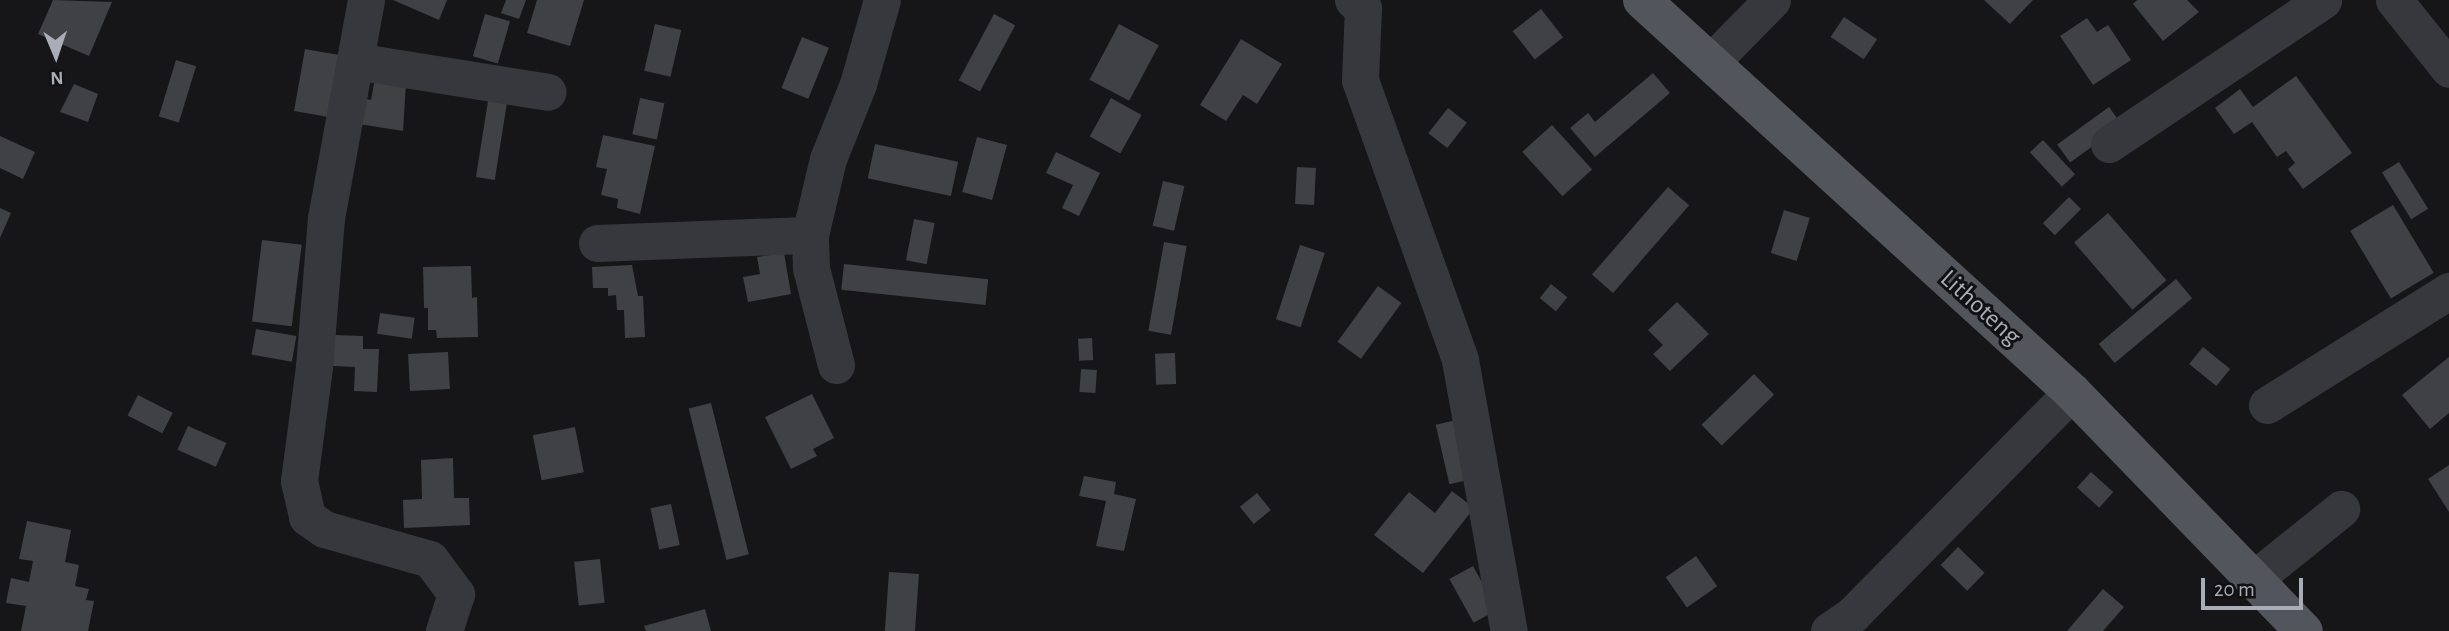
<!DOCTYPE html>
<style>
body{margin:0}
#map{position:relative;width:2449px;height:631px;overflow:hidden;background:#161618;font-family:"Alegreya Sans",sans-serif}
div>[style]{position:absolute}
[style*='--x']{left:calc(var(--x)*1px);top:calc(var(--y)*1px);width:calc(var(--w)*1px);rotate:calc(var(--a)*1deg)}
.building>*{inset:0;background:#404145;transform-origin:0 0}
.minor>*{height:37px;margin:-18.5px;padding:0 18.5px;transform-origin:18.5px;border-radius:18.5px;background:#37383d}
.major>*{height:38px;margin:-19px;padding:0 19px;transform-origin:19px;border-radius:19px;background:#53555c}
span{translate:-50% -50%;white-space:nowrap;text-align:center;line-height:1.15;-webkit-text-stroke:6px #111113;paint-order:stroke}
.street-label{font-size:26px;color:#a8adb8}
.north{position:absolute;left:21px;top:21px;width:70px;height:70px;-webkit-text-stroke:5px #111113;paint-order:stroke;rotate:178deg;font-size:19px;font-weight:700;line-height:28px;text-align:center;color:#a8adb8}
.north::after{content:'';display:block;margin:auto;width:24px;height:32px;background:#a8adb8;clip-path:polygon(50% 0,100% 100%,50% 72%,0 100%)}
.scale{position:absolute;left:2201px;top:578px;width:102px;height:32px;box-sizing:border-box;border:4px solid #a8adb8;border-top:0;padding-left:9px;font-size:21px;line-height:24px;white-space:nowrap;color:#a8adb8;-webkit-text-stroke:5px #111113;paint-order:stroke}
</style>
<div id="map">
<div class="building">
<i style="clip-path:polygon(53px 0,112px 2px,89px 56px,38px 34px)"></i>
<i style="clip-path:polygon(393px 0,447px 0,439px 20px)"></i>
<i style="clip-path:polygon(506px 0,526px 0,519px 19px,501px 13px)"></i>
<i style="clip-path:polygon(537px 0,584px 0,570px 46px,527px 33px)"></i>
<i style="clip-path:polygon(1984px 0,2033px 0,2010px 24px)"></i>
<i style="clip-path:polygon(2137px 0,2187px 0,2199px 12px,2163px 41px,2133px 4px)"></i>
<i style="left:1541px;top:9px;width:36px;height:36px;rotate:52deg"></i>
<i style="left:485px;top:14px;width:26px;height:44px;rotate:16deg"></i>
<i style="left:994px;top:14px;width:24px;height:75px;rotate:28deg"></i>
<i style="left:1844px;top:17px;width:40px;height:24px;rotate:34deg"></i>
<i style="clip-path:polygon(2087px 18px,2097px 32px,2108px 25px,2131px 60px,2093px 85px,2060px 36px)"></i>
<i style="left:655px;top:24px;width:27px;height:48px;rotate:13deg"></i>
<i style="left:1119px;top:24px;width:45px;height:63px;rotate:28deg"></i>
<i style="left:802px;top:37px;width:29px;height:55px;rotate:22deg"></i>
<i style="clip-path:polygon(1241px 39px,1282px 64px,1257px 104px,1243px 95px,1226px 121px,1200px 105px)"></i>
<i style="left:305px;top:49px;width:39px;height:63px;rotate:10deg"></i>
<i style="left:176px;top:60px;width:21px;height:59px;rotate:17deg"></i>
<i style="clip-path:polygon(1653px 73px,1670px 93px,1595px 157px,1570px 128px,1588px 113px,1595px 122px)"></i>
<i style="clip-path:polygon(2296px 76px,2352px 153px,2303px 189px,2288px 169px,2295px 163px,2286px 151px,2277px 157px,2252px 122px,2234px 134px,2215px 108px,2240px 89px,2253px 107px)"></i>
<i style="clip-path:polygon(375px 78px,406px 83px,403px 131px,359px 124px,363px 98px,371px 100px)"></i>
<i style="clip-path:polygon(74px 84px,98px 94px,88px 122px,60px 112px)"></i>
<i style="left:640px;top:98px;width:25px;height:37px;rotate:12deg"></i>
<i style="left:1111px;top:98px;width:35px;height:44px;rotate:29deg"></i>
<i style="left:488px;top:101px;width:19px;height:77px;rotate:9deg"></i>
<i style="left:2109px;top:107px;width:22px;height:64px;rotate:54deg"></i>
<i style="left:1448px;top:108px;width:24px;height:32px;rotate:38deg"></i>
<i style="left:1552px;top:125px;width:60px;height:40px;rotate:48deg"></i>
<i style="clip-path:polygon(603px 135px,655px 146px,640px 214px,617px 208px,618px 199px,601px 195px,607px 169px,596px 167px)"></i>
<i style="clip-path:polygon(0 136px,35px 152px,23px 179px,0 168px)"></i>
<i style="left:977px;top:137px;width:31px;height:57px;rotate:15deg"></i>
<i style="left:2043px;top:140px;width:47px;height:18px;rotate:47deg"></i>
<i style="left:875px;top:144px;width:85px;height:35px;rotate:12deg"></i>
<i style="clip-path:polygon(1056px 152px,1100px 173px,1079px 216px,1062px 208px,1073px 185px,1046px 173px)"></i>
<i style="left:2399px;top:162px;width:55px;height:20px;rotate:58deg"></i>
<i style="left:1297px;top:167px;width:19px;height:37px;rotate:3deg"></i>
<i style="left:1163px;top:181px;width:22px;height:46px;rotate:13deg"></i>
<i style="left:1668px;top:187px;width:28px;height:116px;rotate:41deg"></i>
<i style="left:2069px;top:197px;width:17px;height:37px;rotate:45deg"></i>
<i style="left:2393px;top:205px;width:79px;height:50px;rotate:59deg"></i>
<i style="clip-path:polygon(0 208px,11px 213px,0 238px)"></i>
<i style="left:1784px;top:210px;width:27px;height:45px;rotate:17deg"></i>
<i style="left:2108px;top:213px;width:89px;height:45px;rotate:49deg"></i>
<i style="left:914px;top:219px;width:21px;height:42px;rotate:11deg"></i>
<i style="left:262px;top:240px;width:40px;height:82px;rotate:7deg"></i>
<i style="left:1164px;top:242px;width:23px;height:90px;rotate:10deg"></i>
<i style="left:1300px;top:245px;width:26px;height:78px;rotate:18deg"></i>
<i style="clip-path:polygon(784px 253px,791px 294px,748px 302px,743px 277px,760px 274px,757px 257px)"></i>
<i style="left:844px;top:264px;width:145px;height:26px;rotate:6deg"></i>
<i style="clip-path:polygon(632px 265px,638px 296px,643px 296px,645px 337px,625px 338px,624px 310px,617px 310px,616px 295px,608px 296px,608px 288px,593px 288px,592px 267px)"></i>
<i style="clip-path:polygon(471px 266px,472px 298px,477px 297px,478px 337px,437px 338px,436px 330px,428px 330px,428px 308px,424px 308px,423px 267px)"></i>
<i style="left:2176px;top:279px;width:25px;height:101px;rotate:50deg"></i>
<i style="left:1551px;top:284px;width:21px;height:18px;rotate:39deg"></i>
<i style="left:1378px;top:286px;width:29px;height:69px;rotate:36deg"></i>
<i style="clip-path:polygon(1677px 302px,1709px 334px,1670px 371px,1653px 354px,1663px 345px,1648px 330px)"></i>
<i style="left:380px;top:313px;width:35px;height:21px;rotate:8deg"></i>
<i style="left:256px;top:329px;width:41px;height:26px;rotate:10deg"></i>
<i style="clip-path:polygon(334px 335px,363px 336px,363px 349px,379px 349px,377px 392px,354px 391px,355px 367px,333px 366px)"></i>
<i style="left:1092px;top:338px;width:22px;height:14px;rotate:87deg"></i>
<i style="left:2203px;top:347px;width:35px;height:22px;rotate:39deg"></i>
<i style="left:448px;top:352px;width:37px;height:40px;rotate:87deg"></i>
<i style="left:1175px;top:353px;width:31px;height:20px;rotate:88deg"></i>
<i style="clip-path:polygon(2449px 357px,2449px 413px,2430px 429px,2402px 395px)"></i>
<i style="left:1081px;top:369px;width:16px;height:23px;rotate:4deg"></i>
<i style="left:1754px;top:374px;width:29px;height:73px;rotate:46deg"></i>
<i style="clip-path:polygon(812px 394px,834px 438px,813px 449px,817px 456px,791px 469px,765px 417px)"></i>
<i style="left:138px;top:395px;width:39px;height:23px;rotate:27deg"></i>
<i style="left:711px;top:403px;width:156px;height:23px;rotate:76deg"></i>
<i style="left:1461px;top:419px;width:61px;height:26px;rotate:77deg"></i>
<i style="left:188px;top:426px;width:42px;height:26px;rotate:24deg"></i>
<i style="left:575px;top:427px;width:46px;height:43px;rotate:79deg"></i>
<i style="clip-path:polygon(453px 458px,454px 498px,469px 498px,470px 525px,404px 528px,403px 500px,422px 499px,421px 460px)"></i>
<i style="clip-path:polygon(2449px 465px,2449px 512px,2428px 479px)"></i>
<i style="left:2091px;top:472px;width:30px;height:21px;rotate:42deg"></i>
<i style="clip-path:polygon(1084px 476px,1116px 482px,1114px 494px,1136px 499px,1124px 551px,1096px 546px,1106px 501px,1079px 496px)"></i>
<i style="clip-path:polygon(1452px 491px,1474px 508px,1423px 573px,1374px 535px,1409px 492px,1435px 513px)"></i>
<i style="left:1257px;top:493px;width:22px;height:22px;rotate:51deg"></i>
<i style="left:671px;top:504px;width:42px;height:21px;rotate:78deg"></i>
<i style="clip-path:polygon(27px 521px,71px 530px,65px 562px,79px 565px,75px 586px,89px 589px,86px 600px,94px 601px,88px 631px,21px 631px,26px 606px,6px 603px,11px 578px,29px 582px,33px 561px,19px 559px)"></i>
<i style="left:1958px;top:547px;width:37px;height:25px;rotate:44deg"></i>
<i style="left:1696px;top:556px;width:37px;height:37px;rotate:55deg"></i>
<i style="left:600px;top:559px;width:44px;height:26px;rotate:84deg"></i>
<i style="left:1473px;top:566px;width:50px;height:27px;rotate:61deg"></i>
<i style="left:889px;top:572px;width:30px;height:59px;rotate:4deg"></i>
<i style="clip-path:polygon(2103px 589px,2124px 607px,2103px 631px,2067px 631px)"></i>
<i style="clip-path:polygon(705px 609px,711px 631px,646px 631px,644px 626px)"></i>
</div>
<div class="minor">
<i style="--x:366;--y:0;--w:222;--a:100.4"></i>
<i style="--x:326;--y:218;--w:149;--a:94.6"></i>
<i style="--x:314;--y:367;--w:115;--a:97.5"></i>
<i style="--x:299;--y:481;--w:37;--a:77"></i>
<i style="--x:307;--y:517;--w:21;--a:35"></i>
<i style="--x:324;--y:529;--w:110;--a:15.8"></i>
<i style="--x:430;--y:559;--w:44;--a:53.4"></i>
<i style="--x:456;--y:594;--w:39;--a:108"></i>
<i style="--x:1353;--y:0;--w:13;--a:39"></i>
<i style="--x:1363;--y:8;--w:72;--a:92.4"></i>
<i style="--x:1360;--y:80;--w:297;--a:70.3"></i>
<i style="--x:1460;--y:360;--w:275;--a:79.8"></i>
<i style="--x:2394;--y:0;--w:88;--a:51.4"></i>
<i style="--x:355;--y:61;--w:195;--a:9.1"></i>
<i style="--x:1711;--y:62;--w:87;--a:-45.5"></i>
<i style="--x:2109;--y:144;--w:258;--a:-33.9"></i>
<i style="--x:597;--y:243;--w:213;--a:-2.2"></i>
<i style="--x:836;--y:365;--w:100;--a:-104.5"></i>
<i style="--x:811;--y:268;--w:33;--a:-92"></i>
<i style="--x:810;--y:235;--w:78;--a:-76.7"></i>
<i style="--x:828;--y:159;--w:81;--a:-68.2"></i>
<i style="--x:858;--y:84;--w:87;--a:-74.1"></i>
<i style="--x:2267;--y:405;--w:215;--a:-32.1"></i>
<i style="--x:2254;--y:579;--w:112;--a:-38.8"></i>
<i style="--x:1829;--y:631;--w:29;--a:-35"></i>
<i style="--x:1853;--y:614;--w:312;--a:-45.4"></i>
</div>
<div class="major">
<i style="--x:1642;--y:0;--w:582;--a:42.35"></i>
<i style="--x:2072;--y:392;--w:333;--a:45.9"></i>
</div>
<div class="street-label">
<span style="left:1980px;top:308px;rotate:42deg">Lithoteng</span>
</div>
<div class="north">N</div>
<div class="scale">20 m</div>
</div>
